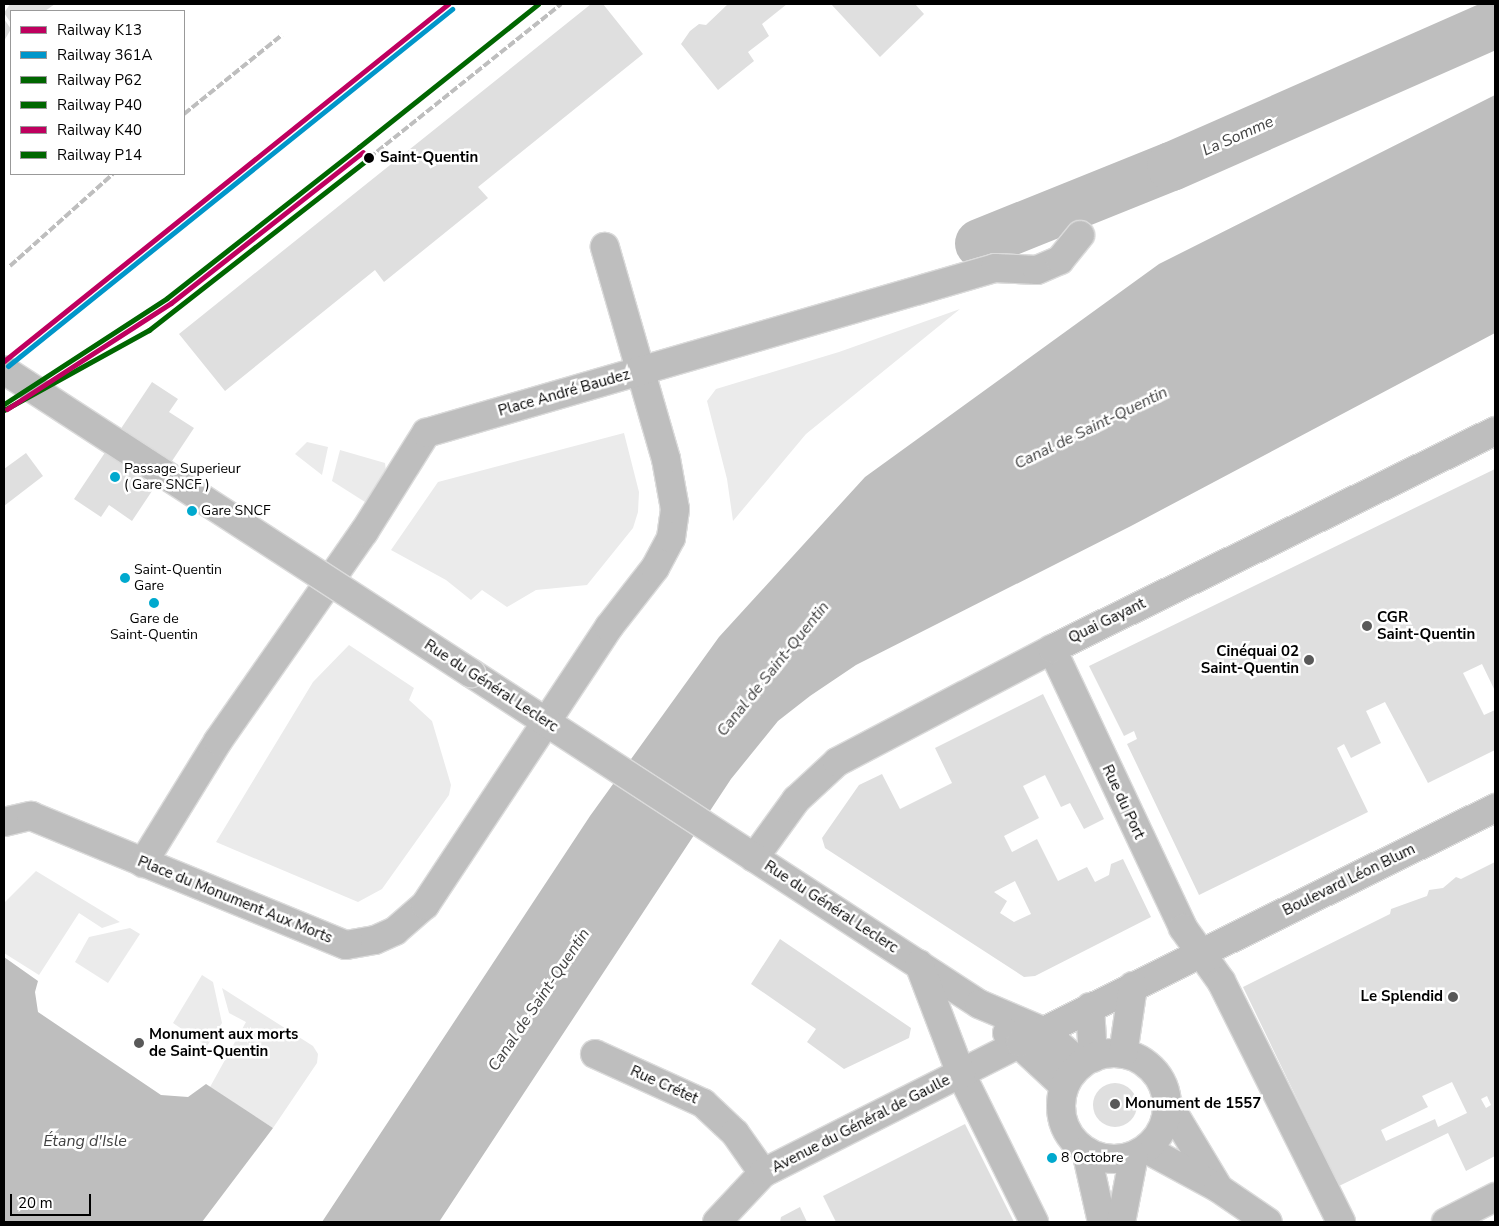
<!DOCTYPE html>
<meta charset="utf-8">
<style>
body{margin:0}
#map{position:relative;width:1499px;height:1226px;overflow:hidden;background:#fff;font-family:"Nunito Sans",sans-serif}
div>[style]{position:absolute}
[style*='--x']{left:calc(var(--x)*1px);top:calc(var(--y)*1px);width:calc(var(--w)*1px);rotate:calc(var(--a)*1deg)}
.green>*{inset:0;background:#ebebeb}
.water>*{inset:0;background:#bebebe}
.river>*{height:49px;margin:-24.5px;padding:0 24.5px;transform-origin:24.5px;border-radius:24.5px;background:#bebebe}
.building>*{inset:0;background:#dfdfdf}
.round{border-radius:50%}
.roads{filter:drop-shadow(1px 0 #dbdbdb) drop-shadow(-1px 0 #dbdbdb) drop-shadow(0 1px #dbdbdb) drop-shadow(0 -1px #dbdbdb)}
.minor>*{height:28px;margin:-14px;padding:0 14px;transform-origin:14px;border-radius:14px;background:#bebebe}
.major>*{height:28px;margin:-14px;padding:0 14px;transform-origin:14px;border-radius:14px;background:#bebebe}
.major>.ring{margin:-14px;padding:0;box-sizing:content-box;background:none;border:28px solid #bebebe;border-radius:50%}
.rail>*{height:4px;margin-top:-2px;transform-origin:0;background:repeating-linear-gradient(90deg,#bebebe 0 8px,transparent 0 10.5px)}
.bridges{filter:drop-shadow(1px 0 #dbdbdb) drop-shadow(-1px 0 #dbdbdb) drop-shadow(0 1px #dbdbdb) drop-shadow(0 -1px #dbdbdb)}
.major-bridge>*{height:28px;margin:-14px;padding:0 14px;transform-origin:14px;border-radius:14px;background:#bebebe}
.rail-1>*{height:5px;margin:-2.5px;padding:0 2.5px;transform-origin:2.5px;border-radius:2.5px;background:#bf005f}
.rail-2>*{height:5px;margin:-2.5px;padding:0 2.5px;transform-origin:2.5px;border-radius:2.5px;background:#0096ca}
.rail-3>*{height:5px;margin:-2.5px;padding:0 2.5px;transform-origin:2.5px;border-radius:2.5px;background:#060}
.rail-4>*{height:5px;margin:-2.5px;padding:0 2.5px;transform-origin:2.5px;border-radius:2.5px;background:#060}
.rail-5>*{height:5px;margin:-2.5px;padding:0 2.5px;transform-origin:2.5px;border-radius:2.5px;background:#bf005f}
.rail-6>*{height:5px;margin:-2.5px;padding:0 2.5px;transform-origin:2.5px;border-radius:2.5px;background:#060}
.dots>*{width:14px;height:14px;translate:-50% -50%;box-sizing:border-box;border:2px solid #fff;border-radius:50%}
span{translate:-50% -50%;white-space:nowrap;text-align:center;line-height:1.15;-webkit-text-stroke:5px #fff;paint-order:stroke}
.bus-label{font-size:14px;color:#000}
.left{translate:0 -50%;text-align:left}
.stop-label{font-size:15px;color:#000;font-weight:700}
.street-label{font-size:15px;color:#000}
.poi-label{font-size:15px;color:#000;font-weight:700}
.right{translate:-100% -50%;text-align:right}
.water-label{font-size:16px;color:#434343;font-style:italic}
.frame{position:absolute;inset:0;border:5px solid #000;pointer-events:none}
.legend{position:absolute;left:10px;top:10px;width:175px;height:165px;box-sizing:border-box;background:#fff;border:1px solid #999;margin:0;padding:6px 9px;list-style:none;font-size:15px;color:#000}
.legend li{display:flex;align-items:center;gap:10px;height:25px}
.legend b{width:25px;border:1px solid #999}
.scale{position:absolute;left:10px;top:1194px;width:81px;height:22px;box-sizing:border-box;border:2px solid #000;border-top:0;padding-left:6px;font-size:15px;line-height:18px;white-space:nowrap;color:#000;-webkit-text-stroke:4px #fff;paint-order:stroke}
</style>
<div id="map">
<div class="green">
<i style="clip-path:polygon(960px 309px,806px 434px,733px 521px,727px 479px,707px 401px,716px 389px,839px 352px)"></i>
<i style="clip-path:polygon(624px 433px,639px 492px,638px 512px,633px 528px,587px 585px,536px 590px,507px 607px,482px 590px,471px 600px,446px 580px,391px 550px,438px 482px)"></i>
<i style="clip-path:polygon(307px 442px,328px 447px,322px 475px,295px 454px)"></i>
<i style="clip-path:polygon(340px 450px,385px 463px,386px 471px,365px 502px,332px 481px)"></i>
<i style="clip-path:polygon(349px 645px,414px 688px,409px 700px,432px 721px,451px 785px,449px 795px,382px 889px,358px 902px,216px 842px,313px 682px)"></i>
<i style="clip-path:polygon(36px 871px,120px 922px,102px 928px,79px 913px,39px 975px,4px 953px,4px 903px)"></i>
<i style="clip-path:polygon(130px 928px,140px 934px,108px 983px,75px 962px,89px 937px)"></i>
<i style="clip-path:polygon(202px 975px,213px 982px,222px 1023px,207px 1046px,173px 1023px)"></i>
<i style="clip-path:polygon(222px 988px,313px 1046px,318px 1054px,317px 1063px,273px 1128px,210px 1087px,246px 1022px,229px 1013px)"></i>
</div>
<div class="water">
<i style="clip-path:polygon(1495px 95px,1495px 333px,1131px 526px,856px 665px,810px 696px,778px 721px,731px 779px,439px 1222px,322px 1222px,590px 816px,719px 637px,865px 477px,1159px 264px)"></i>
<i style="clip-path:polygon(4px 957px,38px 981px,35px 992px,38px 1012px,161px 1095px,188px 1097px,206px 1084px,273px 1128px,202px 1222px,4px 1222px)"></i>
</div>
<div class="river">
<i style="--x:979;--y:243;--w:207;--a:-21.9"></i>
<i style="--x:1171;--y:166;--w:354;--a:-23.8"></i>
</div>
<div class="building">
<i style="clip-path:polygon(10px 4px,55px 4px,45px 11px,11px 11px,11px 23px,4px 13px)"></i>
<i style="clip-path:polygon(591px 4px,603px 4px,643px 54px,478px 187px,488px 198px,384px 282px,375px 270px,225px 391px,179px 334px)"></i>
<i style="clip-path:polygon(728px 4px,787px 4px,762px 24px,769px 36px,748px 52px,754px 61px,718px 90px,681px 44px,690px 31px,699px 24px,706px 25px)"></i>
<i style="clip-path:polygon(831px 4px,915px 4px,924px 14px,880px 57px)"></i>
<i style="clip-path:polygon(4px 19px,11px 29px,4px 41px)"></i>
<i style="clip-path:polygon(152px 382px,178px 399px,169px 412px,194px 428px,132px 521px,109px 505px,101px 517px,74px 499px)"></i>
<i style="clip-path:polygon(26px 453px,43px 476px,4px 506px,4px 469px)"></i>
<i style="clip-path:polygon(1495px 469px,1495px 691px,1482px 664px,1463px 673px,1484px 715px,1495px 710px,1495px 750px,1428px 783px,1385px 702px,1366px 711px,1381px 743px,1351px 758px,1344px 744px,1337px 748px,1368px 812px,1199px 895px,1127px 744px,1137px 739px,1134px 731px,1124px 736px,1089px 666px)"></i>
<i style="clip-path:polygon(evenodd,1043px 694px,1104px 819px,1084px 829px,1070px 803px,1061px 807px,1045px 775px,1023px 786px,1039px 818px,1004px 836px,1012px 852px,1037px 839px,1058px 881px,1087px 867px,1095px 882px,1109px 875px,1111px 864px,1123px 859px,1151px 917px,1035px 976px,1024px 977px,825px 848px,822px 838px,859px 785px,882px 774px,900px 809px,952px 783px,935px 748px,1043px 694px,1015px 881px,1031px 914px,1014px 922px,1000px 913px,1007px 901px,994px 892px,1015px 881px)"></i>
<i style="clip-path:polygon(evenodd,1495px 862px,1495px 1156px,1466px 1171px,1448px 1133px,1339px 1186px,1243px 987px,1390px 914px,1391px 909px,1427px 896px,1429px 890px,1443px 888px,1456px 877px,1461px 879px,1495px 862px,1452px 1082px,1467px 1113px,1438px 1127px,1435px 1119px,1386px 1141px,1381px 1130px,1428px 1107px,1422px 1096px,1452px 1082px,1495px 862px,1487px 1096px,1491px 1105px,1486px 1108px,1481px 1099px,1487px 1096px)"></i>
<i style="clip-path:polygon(780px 939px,911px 1028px,909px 1038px,844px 1069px,807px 1042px,816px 1029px,751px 984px)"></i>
<i class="round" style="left:1093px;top:1083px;width:44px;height:44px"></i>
<i style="clip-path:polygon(965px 1124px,1014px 1222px,836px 1222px,823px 1196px)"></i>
<i style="clip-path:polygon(800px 1207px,807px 1222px,780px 1222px,781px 1217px)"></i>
</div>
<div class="roads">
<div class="minor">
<i style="--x:1052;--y:649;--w:308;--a:64.8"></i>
<i style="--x:1183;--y:928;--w:65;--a:54.4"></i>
<i style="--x:1221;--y:981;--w:269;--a:63.5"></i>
<i style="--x:4;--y:822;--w:28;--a:-13"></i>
<i style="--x:31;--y:816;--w:340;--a:22.3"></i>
<i style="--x:346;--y:945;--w:29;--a:-10"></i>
<i style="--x:375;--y:940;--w:22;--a:-24"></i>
<i style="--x:395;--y:931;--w:40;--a:-41"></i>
<i style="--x:425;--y:905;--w:333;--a:-56.5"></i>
<i style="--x:609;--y:627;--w:75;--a:-52.1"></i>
<i style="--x:655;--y:568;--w:34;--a:-62"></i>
<i style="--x:671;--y:538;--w:29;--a:-82"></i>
<i style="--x:675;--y:509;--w:51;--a:-100.2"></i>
<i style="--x:666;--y:459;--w:221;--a:-106.1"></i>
<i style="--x:754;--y:858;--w:72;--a:-54.1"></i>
<i style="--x:796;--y:800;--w:56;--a:-42.8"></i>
<i style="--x:837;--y:762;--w:243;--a:-27.7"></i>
<i style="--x:1052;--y:649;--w:494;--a:-26.2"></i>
<i style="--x:143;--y:863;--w:143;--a:-58.4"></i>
<i style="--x:218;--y:741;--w:255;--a:-55.1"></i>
<i style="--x:364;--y:532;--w:117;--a:-57.9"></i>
<i style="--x:426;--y:433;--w:592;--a:-16.17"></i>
<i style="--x:995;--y:268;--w:42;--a:2.7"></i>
<i style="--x:1037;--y:270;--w:25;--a:-23"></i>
<i style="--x:1060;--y:260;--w:32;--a:-51"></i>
<i style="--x:595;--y:1054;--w:119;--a:24.4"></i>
<i style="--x:703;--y:1103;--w:44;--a:43.2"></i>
<i style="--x:735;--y:1133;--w:49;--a:55"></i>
<i style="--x:961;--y:1074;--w:165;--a:63.7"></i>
<i style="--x:1167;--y:1102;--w:99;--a:59"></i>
<i style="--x:1146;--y:1149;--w:82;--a:28.4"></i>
<i style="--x:1218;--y:1188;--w:60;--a:34.2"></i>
<i style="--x:717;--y:1222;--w:67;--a:-46.8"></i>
<i style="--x:763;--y:1173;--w:288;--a:-26.8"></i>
<i style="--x:1446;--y:1222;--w:55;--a:-27"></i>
</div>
<div class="major">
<i style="--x:471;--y:673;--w:606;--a:33.09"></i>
<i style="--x:979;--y:1004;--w:69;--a:22.9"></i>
<i style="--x:1043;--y:1031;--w:50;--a:41"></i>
<i style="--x:919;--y:964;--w:118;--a:69.1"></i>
<i style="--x:1090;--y:1007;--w:51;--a:86.6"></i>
<i style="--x:1007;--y:1033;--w:78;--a:42.9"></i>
<i style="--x:1020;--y:1043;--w:530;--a:-26.32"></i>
<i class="ring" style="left:1061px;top:1053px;width:78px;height:78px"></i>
<i style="--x:1123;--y:1054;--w:69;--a:-81.6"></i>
<i style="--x:1086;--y:1151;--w:73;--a:77.3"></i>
<i style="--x:1121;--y:1222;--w:68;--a:-79"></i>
</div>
</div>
<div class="rail">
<i style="--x:184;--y:114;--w:126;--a:-38.9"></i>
<i style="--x:369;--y:158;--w:246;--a:-38.7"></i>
<i style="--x:10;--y:266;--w:138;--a:-41.8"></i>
</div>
<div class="bridges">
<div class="major-bridge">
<i style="--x:4;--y:370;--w:557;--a:32.98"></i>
</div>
</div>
<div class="rail-1">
<i style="--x:4;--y:361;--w:570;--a:-38.8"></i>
</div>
<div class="rail-2">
<i style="--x:8;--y:366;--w:570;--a:-38.8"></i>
</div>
<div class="rail-3">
<i style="--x:4;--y:410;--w:166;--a:-28.9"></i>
<i style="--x:149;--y:330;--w:279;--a:-38"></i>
</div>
<div class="rail-4">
<i style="--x:4;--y:404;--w:194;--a:-33"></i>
<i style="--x:167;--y:298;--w:244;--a:-38.2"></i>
</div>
<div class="rail-5">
<i style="--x:7;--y:409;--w:195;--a:-32.9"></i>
<i style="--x:171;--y:303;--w:244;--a:-38.2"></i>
</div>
<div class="rail-6">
<i style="--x:359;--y:147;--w:229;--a:-38.6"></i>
</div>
<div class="dots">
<i style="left:369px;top:158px;background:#000"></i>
<i style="left:115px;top:477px;background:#00a9ce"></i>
<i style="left:192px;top:511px;background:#00a9ce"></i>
<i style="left:125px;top:578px;background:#00a9ce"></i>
<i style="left:154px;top:603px;background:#00a9ce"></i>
<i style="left:1367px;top:626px;background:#595959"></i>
<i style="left:1309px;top:660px;background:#595959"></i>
<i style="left:1453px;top:997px;background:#595959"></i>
<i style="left:139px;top:1043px;background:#595959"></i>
<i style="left:1115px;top:1104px;background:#595959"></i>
<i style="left:1052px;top:1158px;background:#00a9ce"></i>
</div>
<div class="bus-label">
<span class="left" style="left:124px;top:477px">Passage Superieur<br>( Gare SNCF )</span>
<span class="left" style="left:201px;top:511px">Gare SNCF</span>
<span class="left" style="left:134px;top:578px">Saint-Quentin<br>Gare</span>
<span style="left:154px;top:627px">Gare de<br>Saint-Quentin</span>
<span class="left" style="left:1061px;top:1158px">8 Octobre</span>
</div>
<div class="stop-label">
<span class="left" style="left:380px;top:158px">Saint-Quentin</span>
</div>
<div class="street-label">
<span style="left:564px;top:393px;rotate:-16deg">Place André Baudez</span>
<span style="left:1107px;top:621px;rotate:-26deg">Quai Gayant</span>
<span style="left:491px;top:686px;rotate:33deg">Rue du Général Leclerc</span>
<span style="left:1123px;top:802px;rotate:65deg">Rue du Port</span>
<span style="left:1349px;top:880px;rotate:-26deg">Boulevard Léon Blum</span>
<span style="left:235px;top:900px;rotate:22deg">Place du Monument Aux Morts</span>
<span style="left:831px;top:907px;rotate:33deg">Rue du Général Leclerc</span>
<span style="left:664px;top:1085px;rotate:24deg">Rue Crétet</span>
<span style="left:861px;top:1124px;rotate:-27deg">Avenue du Général de Gaulle</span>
</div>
<div class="poi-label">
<span class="left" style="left:1377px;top:626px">CGR<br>Saint-Quentin</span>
<span class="right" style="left:1299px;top:660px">Cinéquai 02<br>Saint-Quentin</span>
<span class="right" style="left:1443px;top:997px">Le Splendid</span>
<span class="left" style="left:149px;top:1043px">Monument aux morts<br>de Saint-Quentin</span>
<span class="left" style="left:1125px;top:1104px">Monument de 1557</span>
</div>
<div class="water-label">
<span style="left:1238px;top:136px;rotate:-24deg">La Somme</span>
<span style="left:1091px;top:428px;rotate:-26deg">Canal de Saint-Quentin</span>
<span style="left:773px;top:669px;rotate:-51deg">Canal de Saint-Quentin</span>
<span style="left:539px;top:1000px;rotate:-56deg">Canal de Saint-Quentin</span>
<span style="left:85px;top:1141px">Étang d'Isle</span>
</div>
<div class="frame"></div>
<ul class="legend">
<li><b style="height:6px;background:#bf005f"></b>Railway K13</li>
<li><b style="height:6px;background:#0096ca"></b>Railway 361A</li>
<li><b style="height:6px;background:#060"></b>Railway P62</li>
<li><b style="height:6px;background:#060"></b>Railway P40</li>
<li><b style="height:6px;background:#bf005f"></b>Railway K40</li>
<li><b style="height:6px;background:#060"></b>Railway P14</li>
</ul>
<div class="scale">20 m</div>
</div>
